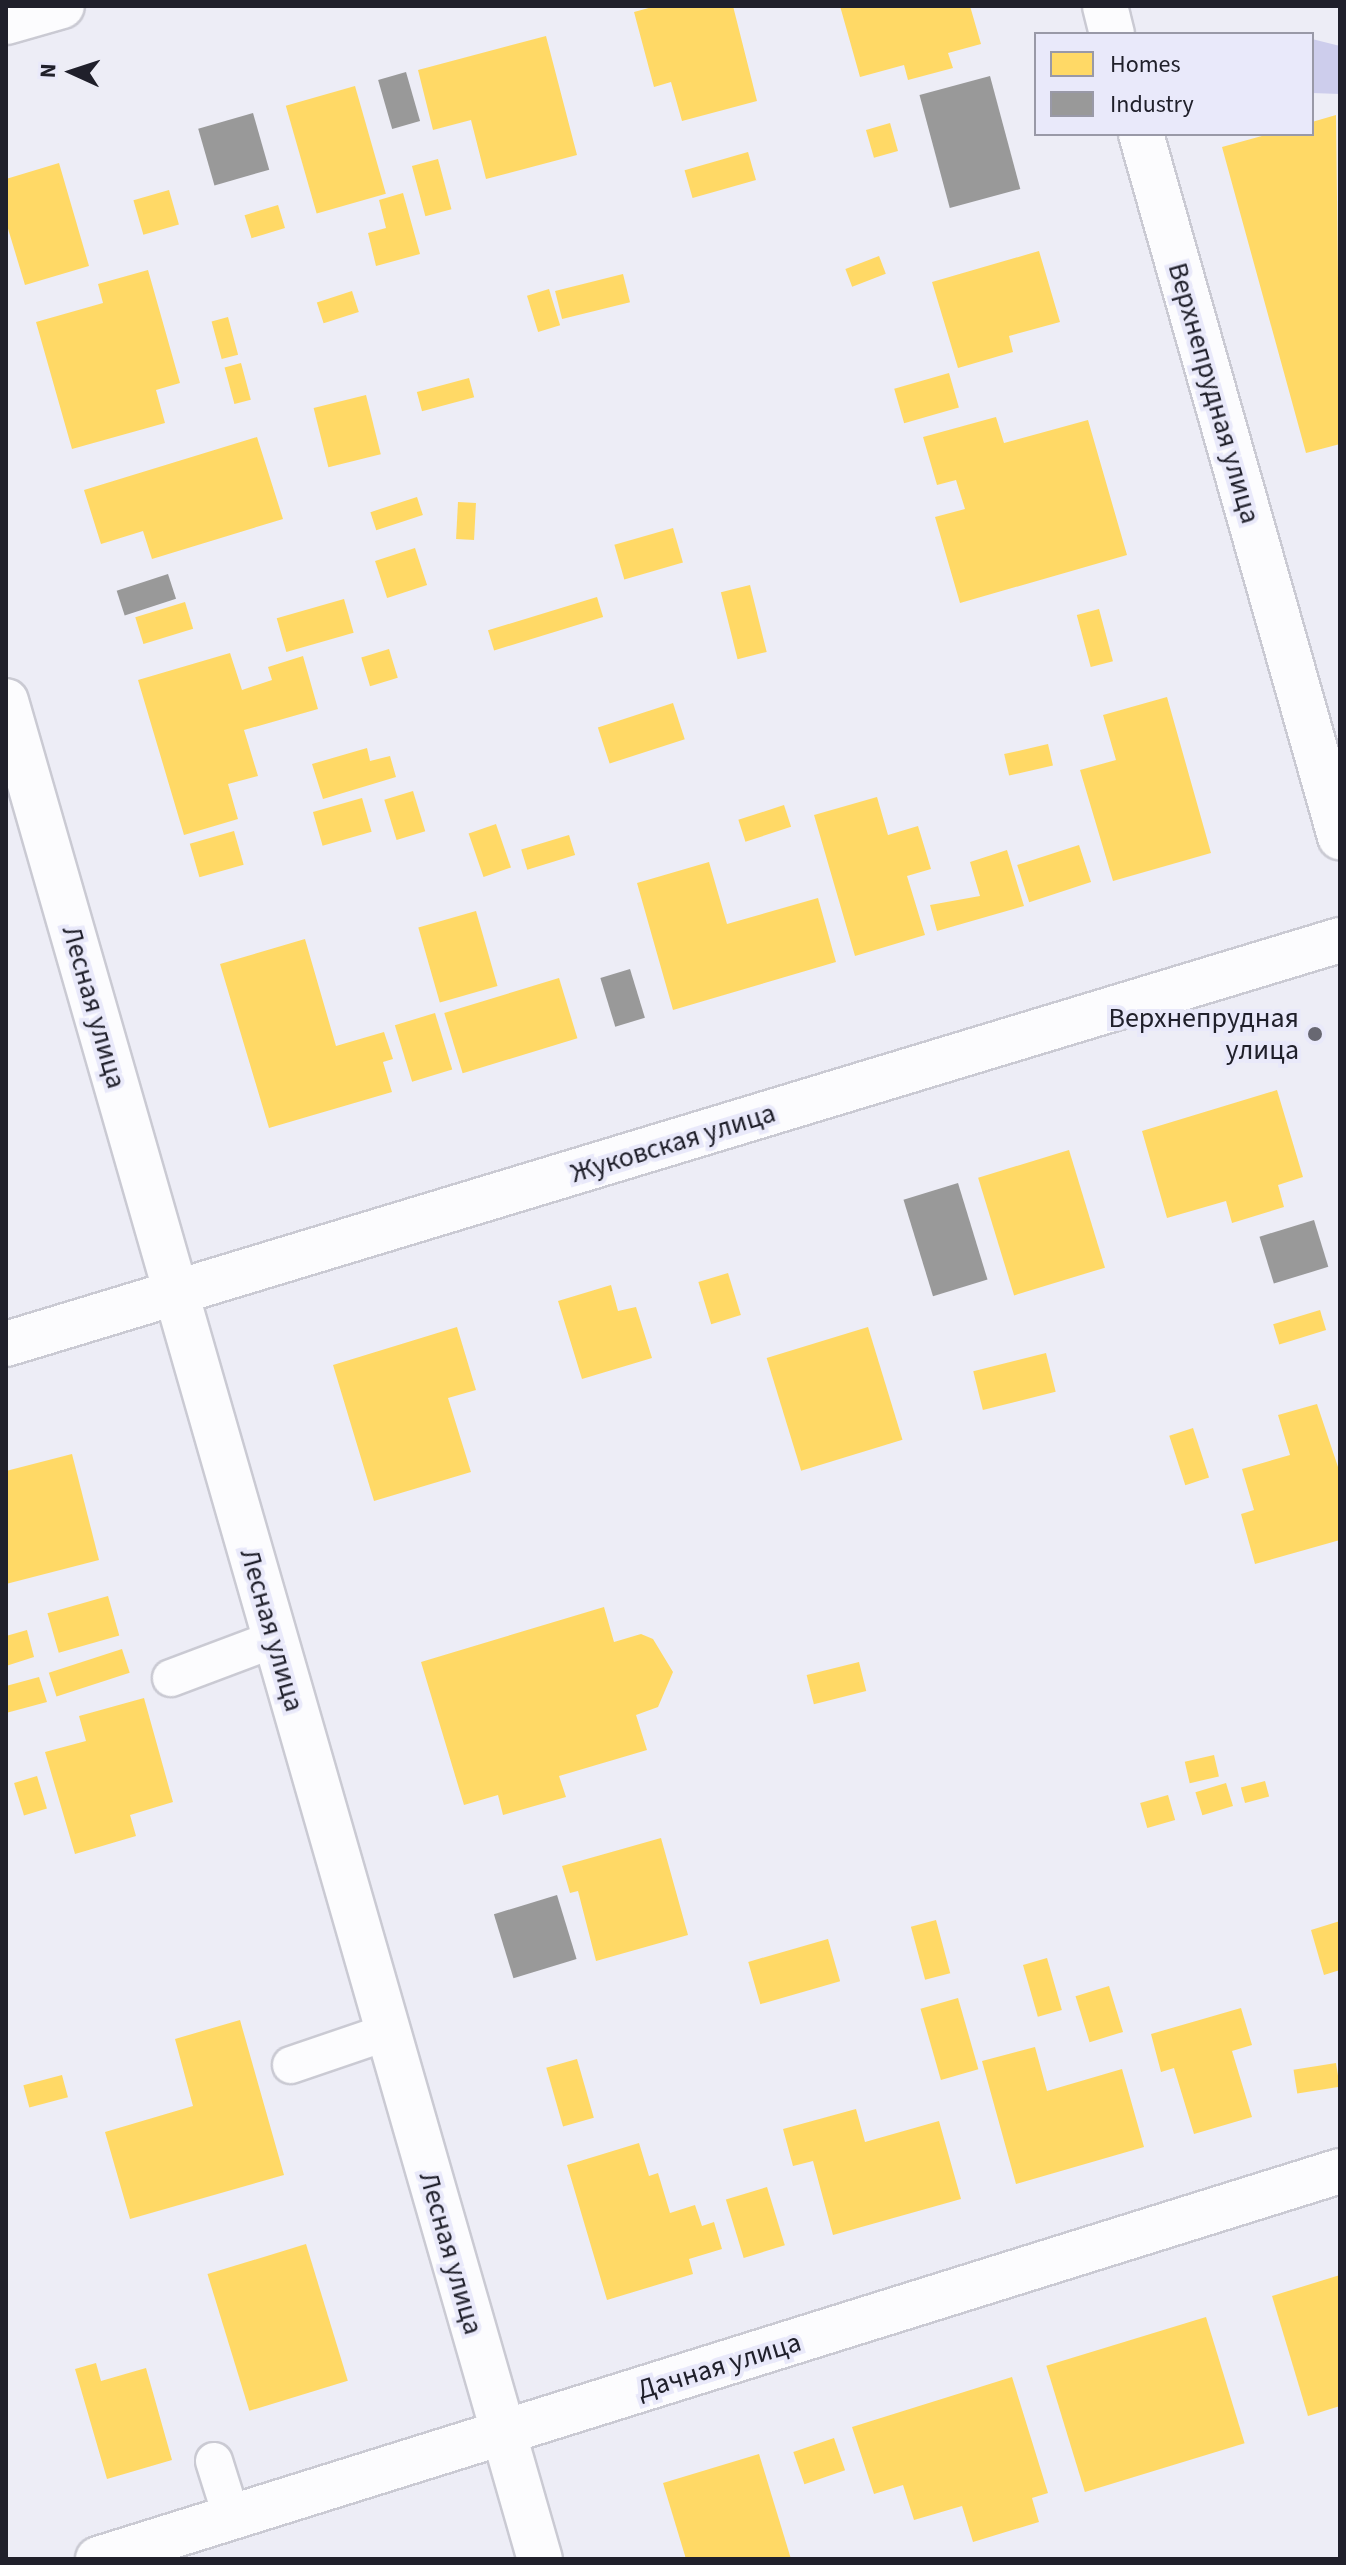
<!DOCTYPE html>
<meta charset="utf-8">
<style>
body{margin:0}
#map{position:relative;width:1346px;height:2565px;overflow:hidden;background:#ededf6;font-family:"Source Sans 3",sans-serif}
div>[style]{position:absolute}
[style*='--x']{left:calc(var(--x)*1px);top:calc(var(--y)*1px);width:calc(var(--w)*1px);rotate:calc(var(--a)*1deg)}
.forest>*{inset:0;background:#cdcdec}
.homes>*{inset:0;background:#ffd966;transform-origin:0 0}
.industry>*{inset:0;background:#999;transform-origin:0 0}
.roads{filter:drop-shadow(2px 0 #cacad3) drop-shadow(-2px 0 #cacad3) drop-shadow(0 2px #cacad3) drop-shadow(0 -2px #cacad3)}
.service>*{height:36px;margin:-18px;padding:0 18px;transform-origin:18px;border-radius:18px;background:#fcfcfe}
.minor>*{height:44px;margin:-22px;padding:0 22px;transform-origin:22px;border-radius:22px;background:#fcfcfe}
.tertiary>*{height:44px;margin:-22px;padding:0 22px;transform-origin:22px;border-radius:22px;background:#fcfcfe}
.secondary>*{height:44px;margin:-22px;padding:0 22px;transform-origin:22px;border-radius:22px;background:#fcfcfe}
.dots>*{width:22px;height:22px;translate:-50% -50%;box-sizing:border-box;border:4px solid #e9e9fa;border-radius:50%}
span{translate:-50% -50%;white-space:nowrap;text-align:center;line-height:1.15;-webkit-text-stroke:8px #e9e9fa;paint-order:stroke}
.street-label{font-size:28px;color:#20202b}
.poi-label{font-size:28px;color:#20202b}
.right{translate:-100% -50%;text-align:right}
.frame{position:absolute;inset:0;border:8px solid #20202b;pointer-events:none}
.legend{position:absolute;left:1034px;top:32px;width:280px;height:104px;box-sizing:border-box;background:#e9e9fa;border:2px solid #9999a7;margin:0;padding:10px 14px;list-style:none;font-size:24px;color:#20202b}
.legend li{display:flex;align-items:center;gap:16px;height:40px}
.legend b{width:40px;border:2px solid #9999a7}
.north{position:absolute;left:32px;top:32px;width:80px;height:80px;-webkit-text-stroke:6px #e9e9fa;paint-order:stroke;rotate:273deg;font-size:22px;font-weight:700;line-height:32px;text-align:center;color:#20202b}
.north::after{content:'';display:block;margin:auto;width:28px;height:36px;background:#20202b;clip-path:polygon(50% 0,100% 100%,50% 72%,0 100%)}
</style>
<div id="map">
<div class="forest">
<i style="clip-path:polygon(1312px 39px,1340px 46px,1340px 94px,1312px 93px)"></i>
</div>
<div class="homes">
<i style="clip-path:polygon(656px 6px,733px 6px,757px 101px,682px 121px,671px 82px,654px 87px,634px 12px)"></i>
<i style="clip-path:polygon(840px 6px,970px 6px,981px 44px,948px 53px,953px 68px,908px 80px,904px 65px,860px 77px)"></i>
<i style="clip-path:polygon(546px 36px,577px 155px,486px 179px,471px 120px,433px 130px,418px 70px)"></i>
<i style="left:355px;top:86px;width:112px;height:72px;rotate:74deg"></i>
<i style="clip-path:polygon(1336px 115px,1340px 444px,1306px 453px,1222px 147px,1269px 134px,1312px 134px,1312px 122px)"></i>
<i style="left:890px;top:123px;width:29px;height:25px;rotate:74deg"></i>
<i style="left:748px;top:152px;width:29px;height:66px;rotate:74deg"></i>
<i style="left:438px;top:159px;width:52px;height:27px;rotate:75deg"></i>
<i style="clip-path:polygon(59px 163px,89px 266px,25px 285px,6px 222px,6px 179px)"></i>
<i style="left:169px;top:190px;width:36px;height:37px;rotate:74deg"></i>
<i style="clip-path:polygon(403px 193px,420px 254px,376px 266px,368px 233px,386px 228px,379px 200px)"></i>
<i style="left:278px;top:205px;width:24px;height:35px;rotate:73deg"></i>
<i style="clip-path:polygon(1039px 251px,1060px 322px,1009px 336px,1013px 352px,958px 368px,932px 282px)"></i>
<i style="left:879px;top:256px;width:19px;height:36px;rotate:69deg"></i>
<i style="clip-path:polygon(148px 270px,180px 383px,156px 390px,165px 423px,72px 449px,36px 322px,103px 303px,98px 284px)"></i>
<i style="left:623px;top:274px;width:29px;height:70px;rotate:76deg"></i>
<i style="left:549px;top:289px;width:38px;height:23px;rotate:73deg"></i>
<i style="left:352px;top:291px;width:22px;height:37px;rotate:72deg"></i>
<i style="left:228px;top:317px;width:39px;height:17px;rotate:75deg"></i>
<i style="left:241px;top:363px;width:38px;height:17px;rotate:75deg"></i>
<i style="left:949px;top:373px;width:36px;height:57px;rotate:74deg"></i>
<i style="left:469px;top:378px;width:20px;height:54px;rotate:75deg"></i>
<i style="left:366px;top:395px;width:61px;height:54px;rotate:76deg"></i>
<i style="clip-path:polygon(996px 417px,1004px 443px,1088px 420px,1127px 555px,960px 603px,935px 517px,965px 509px,956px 480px,937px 485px,923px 437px)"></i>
<i style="clip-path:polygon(257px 437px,283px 519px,152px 559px,143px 531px,101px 544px,84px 490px)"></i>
<i style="left:417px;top:497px;width:19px;height:49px;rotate:72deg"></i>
<i style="left:458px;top:502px;width:18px;height:37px;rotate:3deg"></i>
<i style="left:673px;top:528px;width:36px;height:61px;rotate:74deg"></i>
<i style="left:415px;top:548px;width:39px;height:42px;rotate:72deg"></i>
<i style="left:750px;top:585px;width:69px;height:30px;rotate:76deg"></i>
<i style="left:597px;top:597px;width:21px;height:114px;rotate:73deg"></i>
<i style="left:344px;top:599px;width:35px;height:70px;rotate:74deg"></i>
<i style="left:185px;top:602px;width:28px;height:52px;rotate:73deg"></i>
<i style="left:1099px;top:609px;width:54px;height:23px;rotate:75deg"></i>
<i style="left:389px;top:649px;width:30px;height:29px;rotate:73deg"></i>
<i style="clip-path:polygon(230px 653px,242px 690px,272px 680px,268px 667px,303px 656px,318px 709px,244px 730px,258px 776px,228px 784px,238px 819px,184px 835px,138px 680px)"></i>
<i style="clip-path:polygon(1167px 697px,1211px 853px,1113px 881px,1080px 770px,1116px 760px,1103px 715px)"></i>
<i style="left:673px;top:703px;width:38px;height:79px;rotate:72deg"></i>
<i style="left:1048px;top:744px;width:22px;height:45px;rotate:77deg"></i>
<i style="clip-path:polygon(367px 748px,370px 761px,390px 756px,396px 777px,323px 799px,312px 764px)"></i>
<i style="left:413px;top:791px;width:42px;height:30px;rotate:73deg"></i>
<i style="clip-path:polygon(877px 797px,888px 835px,918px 826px,931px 869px,907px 876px,925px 935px,855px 956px,814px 815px)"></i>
<i style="left:362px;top:798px;width:35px;height:51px;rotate:74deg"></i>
<i style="left:784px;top:805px;width:23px;height:48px;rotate:72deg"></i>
<i style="left:496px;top:824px;width:46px;height:29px;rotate:71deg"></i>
<i style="left:234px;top:831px;width:35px;height:46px;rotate:74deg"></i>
<i style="left:569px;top:835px;width:21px;height:50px;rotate:73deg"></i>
<i style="left:1079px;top:845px;width:39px;height:65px;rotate:72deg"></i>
<i style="clip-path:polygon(1007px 850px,1024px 906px,937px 931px,930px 905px,980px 896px,970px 862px)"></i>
<i style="clip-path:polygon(709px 862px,727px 924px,818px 898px,836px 962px,673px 1010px,637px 883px)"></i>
<i style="left:476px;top:911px;width:78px;height:60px;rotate:74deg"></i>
<i style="clip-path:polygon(305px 939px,336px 1046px,384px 1032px,393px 1059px,383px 1062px,392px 1092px,269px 1128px,220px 964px)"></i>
<i style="left:559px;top:978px;width:63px;height:120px;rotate:73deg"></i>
<i style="left:435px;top:1013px;width:59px;height:42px;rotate:73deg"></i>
<i style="clip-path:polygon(1277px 1090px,1303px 1177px,1278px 1185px,1284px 1207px,1232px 1223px,1226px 1201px,1167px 1218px,1142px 1131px)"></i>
<i style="left:1069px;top:1150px;width:123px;height:95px;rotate:73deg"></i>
<i style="left:728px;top:1273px;width:44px;height:31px;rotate:73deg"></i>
<i style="clip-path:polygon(611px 1285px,618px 1311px,636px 1307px,652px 1358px,582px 1379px,558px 1301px)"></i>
<i style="left:1320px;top:1310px;width:21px;height:49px;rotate:73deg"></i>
<i style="clip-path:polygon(457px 1327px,476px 1390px,448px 1398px,471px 1472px,374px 1501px,333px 1365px)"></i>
<i style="left:868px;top:1327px;width:118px;height:106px;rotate:73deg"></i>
<i style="left:1046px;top:1353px;width:40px;height:75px;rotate:76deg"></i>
<i style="clip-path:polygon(1317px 1404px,1340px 1473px,1340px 1540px,1255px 1564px,1241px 1514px,1254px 1510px,1242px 1469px,1290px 1455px,1278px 1415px)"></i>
<i style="left:1193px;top:1428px;width:52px;height:25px;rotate:72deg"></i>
<i style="clip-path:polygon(72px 1454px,99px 1560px,6px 1584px,6px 1471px)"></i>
<i style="left:108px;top:1596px;width:41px;height:63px;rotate:74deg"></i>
<i style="clip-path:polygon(604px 1607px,614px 1642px,641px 1634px,653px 1639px,673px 1672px,658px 1707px,636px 1715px,647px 1750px,559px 1776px,566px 1797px,503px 1815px,498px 1795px,464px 1805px,421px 1662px)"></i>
<i style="clip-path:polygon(27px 1630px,34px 1657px,6px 1666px,6px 1636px)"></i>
<i style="left:122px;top:1649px;width:25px;height:77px;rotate:72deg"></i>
<i style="left:859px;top:1662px;width:30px;height:54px;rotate:76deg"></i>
<i style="clip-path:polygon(39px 1677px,47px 1702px,6px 1713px,6px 1686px)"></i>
<i style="clip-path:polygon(144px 1698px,173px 1802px,130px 1815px,136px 1836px,75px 1854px,45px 1752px,86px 1741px,79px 1716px)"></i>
<i style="left:1214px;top:1755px;width:22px;height:30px;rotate:77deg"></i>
<i style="left:37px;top:1776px;width:34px;height:24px;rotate:73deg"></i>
<i style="left:1265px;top:1781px;width:16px;height:25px;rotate:75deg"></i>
<i style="left:1226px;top:1783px;width:24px;height:32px;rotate:73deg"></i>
<i style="left:1168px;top:1795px;width:26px;height:29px;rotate:74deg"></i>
<i style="clip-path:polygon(661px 1838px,688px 1935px,596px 1961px,578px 1891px,570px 1893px,562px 1866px)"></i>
<i style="left:936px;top:1920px;width:55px;height:26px;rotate:75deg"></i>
<i style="clip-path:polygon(1340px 1921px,1340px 1970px,1324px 1975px,1311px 1930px)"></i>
<i style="left:828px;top:1939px;width:44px;height:83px;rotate:74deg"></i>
<i style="left:1047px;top:1958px;width:54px;height:25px;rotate:74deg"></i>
<i style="left:1109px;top:1986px;width:48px;height:35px;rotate:73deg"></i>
<i style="left:958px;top:1998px;width:74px;height:39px;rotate:74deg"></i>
<i style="clip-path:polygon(1241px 2008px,1252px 2045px,1232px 2051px,1252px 2117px,1194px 2134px,1174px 2068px,1161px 2072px,1151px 2034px)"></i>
<i style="clip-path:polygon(240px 2020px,284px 2175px,130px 2219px,105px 2132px,193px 2106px,175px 2039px)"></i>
<i style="clip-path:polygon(1035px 2047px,1047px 2091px,1122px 2069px,1144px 2147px,1016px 2184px,982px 2061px)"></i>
<i style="left:577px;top:2059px;width:61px;height:32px;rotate:74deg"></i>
<i style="left:1336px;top:2063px;width:24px;height:43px;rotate:81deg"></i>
<i style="left:62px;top:2075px;width:23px;height:40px;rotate:75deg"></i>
<i style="clip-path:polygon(856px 2109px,865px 2142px,939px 2121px,961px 2199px,833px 2235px,813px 2161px,793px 2166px,783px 2129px)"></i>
<i style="clip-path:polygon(639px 2143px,649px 2176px,658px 2173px,670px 2213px,695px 2205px,702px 2226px,714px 2222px,722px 2249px,689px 2259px,693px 2274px,607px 2300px,567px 2165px)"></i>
<i style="left:767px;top:2187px;width:61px;height:43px;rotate:73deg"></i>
<i style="left:306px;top:2244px;width:143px;height:103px;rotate:73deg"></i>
<i style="clip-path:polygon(1340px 2275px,1340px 2406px,1308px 2416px,1272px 2296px)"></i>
<i style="left:1206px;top:2317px;width:132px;height:167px;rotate:73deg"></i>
<i style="clip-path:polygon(96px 2363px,101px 2381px,146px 2368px,172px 2460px,107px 2479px,75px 2369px)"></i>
<i style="clip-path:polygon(1012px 2377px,1048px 2493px,1032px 2498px,1039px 2522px,973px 2542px,962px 2506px,914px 2520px,903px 2485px,874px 2494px,852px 2427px)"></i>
<i style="left:834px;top:2438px;width:34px;height:43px;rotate:71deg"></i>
<i style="clip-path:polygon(759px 2454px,791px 2559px,686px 2559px,663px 2483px)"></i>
</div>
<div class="industry">
<i style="left:406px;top:72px;width:51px;height:29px;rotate:74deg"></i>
<i style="left:990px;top:76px;width:117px;height:73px;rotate:75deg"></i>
<i style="left:253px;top:113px;width:59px;height:57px;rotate:74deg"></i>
<i style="left:168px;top:574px;width:26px;height:54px;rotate:72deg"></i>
<i style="left:630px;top:969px;width:51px;height:31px;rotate:73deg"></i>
<i style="left:958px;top:1183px;width:101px;height:57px;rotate:73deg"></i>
<i style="left:1314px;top:1220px;width:49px;height:57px;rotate:73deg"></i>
<i style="left:557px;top:1895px;width:67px;height:66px;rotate:73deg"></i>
</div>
<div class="roads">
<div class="service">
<i style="--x:171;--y:1678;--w:111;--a:-20.6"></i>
<i style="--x:291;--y:2065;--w:102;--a:-18.8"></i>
<i style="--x:214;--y:2461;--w:60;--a:72.5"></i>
</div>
<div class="minor">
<i style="--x:6;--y:701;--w:1933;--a:73.97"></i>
<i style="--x:6;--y:1344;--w:1394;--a:-16.85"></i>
<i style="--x:98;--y:2559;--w:1301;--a:-17.35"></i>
</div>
<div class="tertiary">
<i style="--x:1105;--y:6;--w:29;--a:76"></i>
<i style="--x:1141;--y:134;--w:731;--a:74.19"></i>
</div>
<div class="secondary">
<i style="--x:6;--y:22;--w:58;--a:-15.9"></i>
</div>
</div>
<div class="dots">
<i style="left:1315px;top:1034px;background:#686872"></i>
</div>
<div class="street-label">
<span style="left:1214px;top:393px;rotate:74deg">Верхнепрудная улица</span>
<span style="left:94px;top:1007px;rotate:74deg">Лесная улица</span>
<span style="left:673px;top:1143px;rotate:-17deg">Жуковская улица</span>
<span style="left:272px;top:1630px;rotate:74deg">Лесная улица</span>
<span style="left:451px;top:2253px;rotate:74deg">Лесная улица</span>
<span style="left:719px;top:2366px;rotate:-17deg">Дачная улица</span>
</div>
<div class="poi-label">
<span class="right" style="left:1299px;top:1034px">Верхнепрудная<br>улица</span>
</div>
<div class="frame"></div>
<ul class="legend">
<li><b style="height:22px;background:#ffd966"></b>Homes</li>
<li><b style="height:22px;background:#999"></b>Industry</li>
</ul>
<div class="north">N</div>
</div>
